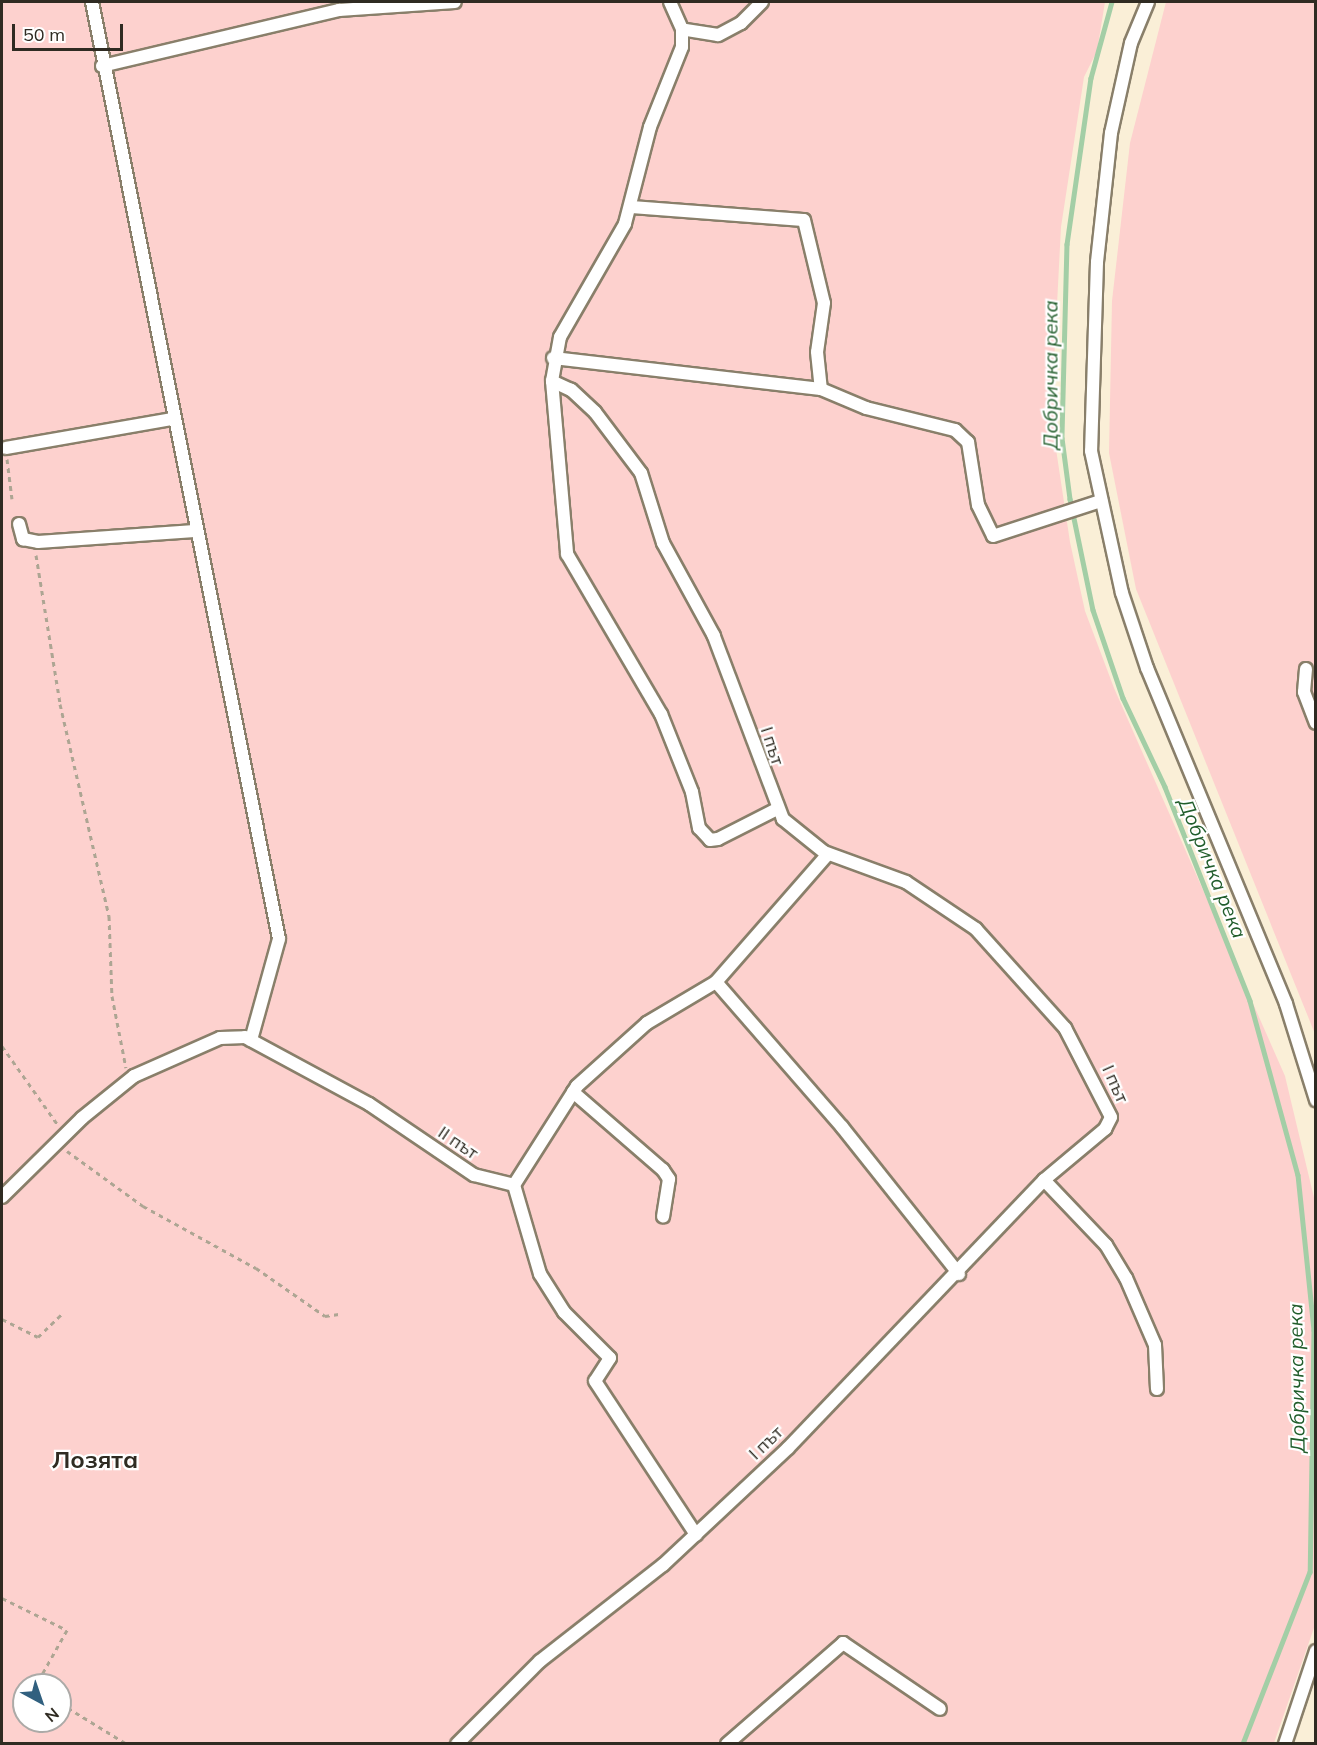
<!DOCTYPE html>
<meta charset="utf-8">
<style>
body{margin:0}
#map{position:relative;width:1317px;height:1745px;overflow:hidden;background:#faefd7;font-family:Mulish,sans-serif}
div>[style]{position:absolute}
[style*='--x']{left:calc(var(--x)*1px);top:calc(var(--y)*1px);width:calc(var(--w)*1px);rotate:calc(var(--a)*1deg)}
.green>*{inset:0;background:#fdd1ce}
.stream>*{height:4.5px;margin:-2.25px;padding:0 2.25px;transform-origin:2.25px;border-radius:2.25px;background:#a3cea6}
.path>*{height:3px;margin-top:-1.5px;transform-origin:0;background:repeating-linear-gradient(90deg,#ada593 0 4.5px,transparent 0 9px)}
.roads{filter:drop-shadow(2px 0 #897f6a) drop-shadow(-2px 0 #897f6a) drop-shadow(0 2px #897f6a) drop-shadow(0 -2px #897f6a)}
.street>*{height:12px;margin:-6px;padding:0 6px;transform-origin:6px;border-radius:6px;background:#fff}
span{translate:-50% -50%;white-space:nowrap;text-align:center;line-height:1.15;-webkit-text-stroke:4.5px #fff;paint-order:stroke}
.street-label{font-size:18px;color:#2f2b22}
.water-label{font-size:20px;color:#215d2b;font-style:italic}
.district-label{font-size:24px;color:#2f2b22;font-weight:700}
.frame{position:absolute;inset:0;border:3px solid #2f2b22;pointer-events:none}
.north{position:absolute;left:12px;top:1673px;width:60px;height:60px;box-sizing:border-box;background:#fff;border:2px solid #acaaa7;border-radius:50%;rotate:140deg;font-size:16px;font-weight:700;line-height:24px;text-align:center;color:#2f2b22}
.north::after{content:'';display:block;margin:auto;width:21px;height:27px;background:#31607f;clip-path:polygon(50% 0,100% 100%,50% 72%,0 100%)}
.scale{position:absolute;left:12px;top:24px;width:111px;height:27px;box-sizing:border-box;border:3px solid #2f2b22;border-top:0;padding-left:8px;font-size:18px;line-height:21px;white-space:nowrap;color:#2f2b22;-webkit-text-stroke:4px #fff;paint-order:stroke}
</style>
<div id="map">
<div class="green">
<i style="clip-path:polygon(evenodd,2px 2px,1105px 2px,1097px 51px,1084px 77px,1061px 227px,1053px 383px,1056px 449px,1070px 542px,1085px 611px,1114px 688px,1285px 1076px,1315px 1202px,1315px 1625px,1274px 1743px,2px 1744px,2px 2px,24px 1685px,60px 1685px,60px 1721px,24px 1721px,24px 1685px)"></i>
<i style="clip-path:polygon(1166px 2px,1315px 2px,1315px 1034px,1136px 589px,1109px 453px,1112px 301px,1130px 143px)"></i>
</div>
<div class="stream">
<i style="--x:1112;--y:2;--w:79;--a:105.4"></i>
<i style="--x:1091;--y:78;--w:168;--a:98.2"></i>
<i style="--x:1067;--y:244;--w:194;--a:91.5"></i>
<i style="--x:1062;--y:438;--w:62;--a:82.5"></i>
<i style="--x:1070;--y:499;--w:113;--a:78.3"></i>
<i style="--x:1093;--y:610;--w:93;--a:71.2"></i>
<i style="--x:1123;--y:698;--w:98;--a:64.7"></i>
<i style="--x:1165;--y:787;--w:230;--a:68.3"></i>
<i style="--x:1250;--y:1001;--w:180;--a:74.6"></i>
<i style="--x:1298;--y:1175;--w:156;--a:84.1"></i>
<i style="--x:1314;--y:1330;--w:242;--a:90.9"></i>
<i style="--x:1310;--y:1572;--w:185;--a:111.3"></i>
</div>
<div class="path">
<i style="--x:7;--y:459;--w:40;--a:82.9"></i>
<i style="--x:36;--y:555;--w:151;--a:80.8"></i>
<i style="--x:60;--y:704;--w:218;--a:77"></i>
<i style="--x:109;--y:916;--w:80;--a:87.9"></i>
<i style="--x:112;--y:996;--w:73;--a:79"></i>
<i style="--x:2;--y:1046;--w:97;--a:54.7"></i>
<i style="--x:67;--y:1151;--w:94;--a:35.9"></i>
<i style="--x:143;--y:1206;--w:129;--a:28.8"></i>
<i style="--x:256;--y:1268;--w:84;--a:34.8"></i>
<i style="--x:325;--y:1316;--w:14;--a:-8"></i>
<i style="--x:2;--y:1319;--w:40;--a:26.6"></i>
<i style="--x:38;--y:1337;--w:32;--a:-44"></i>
<i style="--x:2;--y:1598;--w:72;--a:26.2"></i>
<i style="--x:67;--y:1630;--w:63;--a:119.4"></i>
<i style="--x:60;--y:1703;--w:79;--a:31.5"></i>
</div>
<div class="roads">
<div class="street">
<i style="--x:92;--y:2;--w:955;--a:78.71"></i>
<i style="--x:279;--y:939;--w:105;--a:105.5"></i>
<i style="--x:670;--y:2;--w:30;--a:66"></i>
<i style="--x:762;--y:2;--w:30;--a:135"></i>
<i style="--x:741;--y:23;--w:26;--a:152"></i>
<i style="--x:718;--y:35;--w:36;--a:-171"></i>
<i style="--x:682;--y:29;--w:18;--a:90"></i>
<i style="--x:682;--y:47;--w:86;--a:111.8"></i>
<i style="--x:650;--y:127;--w:100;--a:104.5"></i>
<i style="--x:625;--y:224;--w:130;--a:119.9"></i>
<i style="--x:560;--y:337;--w:45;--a:100.3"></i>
<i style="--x:552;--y:381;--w:174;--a:85"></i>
<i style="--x:567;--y:554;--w:186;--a:59.6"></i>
<i style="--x:661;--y:714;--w:84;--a:68.3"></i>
<i style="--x:692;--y:792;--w:37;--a:79"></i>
<i style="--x:699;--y:828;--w:16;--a:47"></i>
<i style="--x:710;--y:840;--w:8;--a:-7"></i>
<i style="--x:718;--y:839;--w:66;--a:-27"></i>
<i style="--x:1148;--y:2;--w:44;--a:112.5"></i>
<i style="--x:1131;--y:43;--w:92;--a:102.5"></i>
<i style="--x:1111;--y:133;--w:130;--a:96.2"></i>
<i style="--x:1097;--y:262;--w:189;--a:91.8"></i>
<i style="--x:1091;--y:451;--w:145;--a:77.7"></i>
<i style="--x:1122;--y:593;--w:79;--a:71.6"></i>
<i style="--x:1147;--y:668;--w:364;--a:67.5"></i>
<i style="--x:1286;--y:1004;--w:101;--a:72.6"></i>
<i style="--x:102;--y:66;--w:244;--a:-13.3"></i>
<i style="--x:339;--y:10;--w:116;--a:-3.9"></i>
<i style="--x:631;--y:207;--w:173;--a:4.3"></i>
<i style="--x:804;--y:220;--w:85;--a:76.5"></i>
<i style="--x:824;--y:303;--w:49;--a:98.1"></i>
<i style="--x:817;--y:352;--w:37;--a:84"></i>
<i style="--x:821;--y:389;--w:49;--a:22.9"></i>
<i style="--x:866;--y:408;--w:92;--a:13.9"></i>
<i style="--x:955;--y:430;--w:18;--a:43"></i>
<i style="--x:968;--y:442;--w:64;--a:81"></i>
<i style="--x:978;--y:505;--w:34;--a:64"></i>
<i style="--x:993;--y:536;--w:114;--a:-18"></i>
<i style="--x:553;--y:358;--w:270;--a:6.6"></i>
<i style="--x:6;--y:448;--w:169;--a:-9.9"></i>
<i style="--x:19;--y:524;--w:16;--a:75"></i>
<i style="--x:23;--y:539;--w:15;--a:11"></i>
<i style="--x:38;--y:542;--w:157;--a:-4"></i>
<i style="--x:1306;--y:669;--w:23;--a:95"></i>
<i style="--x:1304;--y:692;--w:33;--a:69"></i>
<i style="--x:716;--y:982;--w:192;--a:49"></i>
<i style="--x:842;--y:1127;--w:188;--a:51.5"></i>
<i style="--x:573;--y:1092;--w:119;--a:40.9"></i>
<i style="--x:663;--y:1170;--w:11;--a:56"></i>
<i style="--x:669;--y:1179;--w:38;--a:99"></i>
<i style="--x:1044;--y:1180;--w:90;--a:46.4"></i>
<i style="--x:1106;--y:1245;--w:39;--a:59"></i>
<i style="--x:1126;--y:1278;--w:73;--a:66.6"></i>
<i style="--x:1155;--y:1345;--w:44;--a:87.4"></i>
<i style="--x:514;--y:1185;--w:93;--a:73.7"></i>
<i style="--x:540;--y:1274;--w:45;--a:57.7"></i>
<i style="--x:564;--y:1312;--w:65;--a:45"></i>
<i style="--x:610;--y:1358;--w:27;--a:123"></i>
<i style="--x:595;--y:1381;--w:184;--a:56.7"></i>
<i style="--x:2;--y:1197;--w:112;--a:-44.6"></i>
<i style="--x:82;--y:1118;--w:67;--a:-38.9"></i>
<i style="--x:134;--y:1076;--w:94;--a:-23.8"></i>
<i style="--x:220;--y:1038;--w:25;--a:-2"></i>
<i style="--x:245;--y:1037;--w:141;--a:28.4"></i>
<i style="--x:369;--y:1104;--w:127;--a:34.1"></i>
<i style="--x:474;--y:1175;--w:41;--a:14"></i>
<i style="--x:514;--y:1185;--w:117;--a:-57.5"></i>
<i style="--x:577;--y:1086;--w:94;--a:-42"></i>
<i style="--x:647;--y:1023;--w:80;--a:-30.7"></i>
<i style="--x:716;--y:982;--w:170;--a:-48.8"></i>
<i style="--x:457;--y:1744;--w:117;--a:-45"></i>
<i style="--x:540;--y:1661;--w:156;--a:-38"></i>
<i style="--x:663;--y:1565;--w:171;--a:-43.1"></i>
<i style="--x:788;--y:1448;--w:371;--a:-46.3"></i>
<i style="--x:1044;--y:1180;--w:80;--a:-39.9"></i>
<i style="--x:1105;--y:1129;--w:13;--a:-63"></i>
<i style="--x:1111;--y:1117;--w:100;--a:-117.3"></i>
<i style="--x:1065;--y:1028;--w:133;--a:-132"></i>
<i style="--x:976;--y:929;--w:84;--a:-146.1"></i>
<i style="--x:906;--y:882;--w:87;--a:-159.9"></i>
<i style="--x:824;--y:852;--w:53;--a:-141.2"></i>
<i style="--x:783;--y:819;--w:196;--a:-110.7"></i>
<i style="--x:714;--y:636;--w:106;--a:-118.7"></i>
<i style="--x:663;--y:543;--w:73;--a:-107.4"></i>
<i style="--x:641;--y:473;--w:76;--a:-127"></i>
<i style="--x:595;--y:412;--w:33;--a:-137"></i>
<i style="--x:571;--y:390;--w:21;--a:-155"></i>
<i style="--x:727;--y:1744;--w:154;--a:-41"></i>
<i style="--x:843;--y:1643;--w:117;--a:34.2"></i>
<i style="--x:1285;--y:1744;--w:98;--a:-71.6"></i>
</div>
</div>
<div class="street-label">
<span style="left:772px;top:746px;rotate:72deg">І път</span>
<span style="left:1115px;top:1084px;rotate:66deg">І път</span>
<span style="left:458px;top:1143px;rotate:34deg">ІІ път</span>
<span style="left:766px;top:1443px;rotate:-44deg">І път</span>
</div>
<div class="water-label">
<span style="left:1050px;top:375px;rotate:-90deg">Добричка река</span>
<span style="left:1213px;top:868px;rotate:68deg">Добричка река</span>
<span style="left:1296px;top:1378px;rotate:-91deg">Добричка река</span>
</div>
<div class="district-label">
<span style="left:95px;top:1460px">Лозята</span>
</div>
<div class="frame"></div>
<div class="north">N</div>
<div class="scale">50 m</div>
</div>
